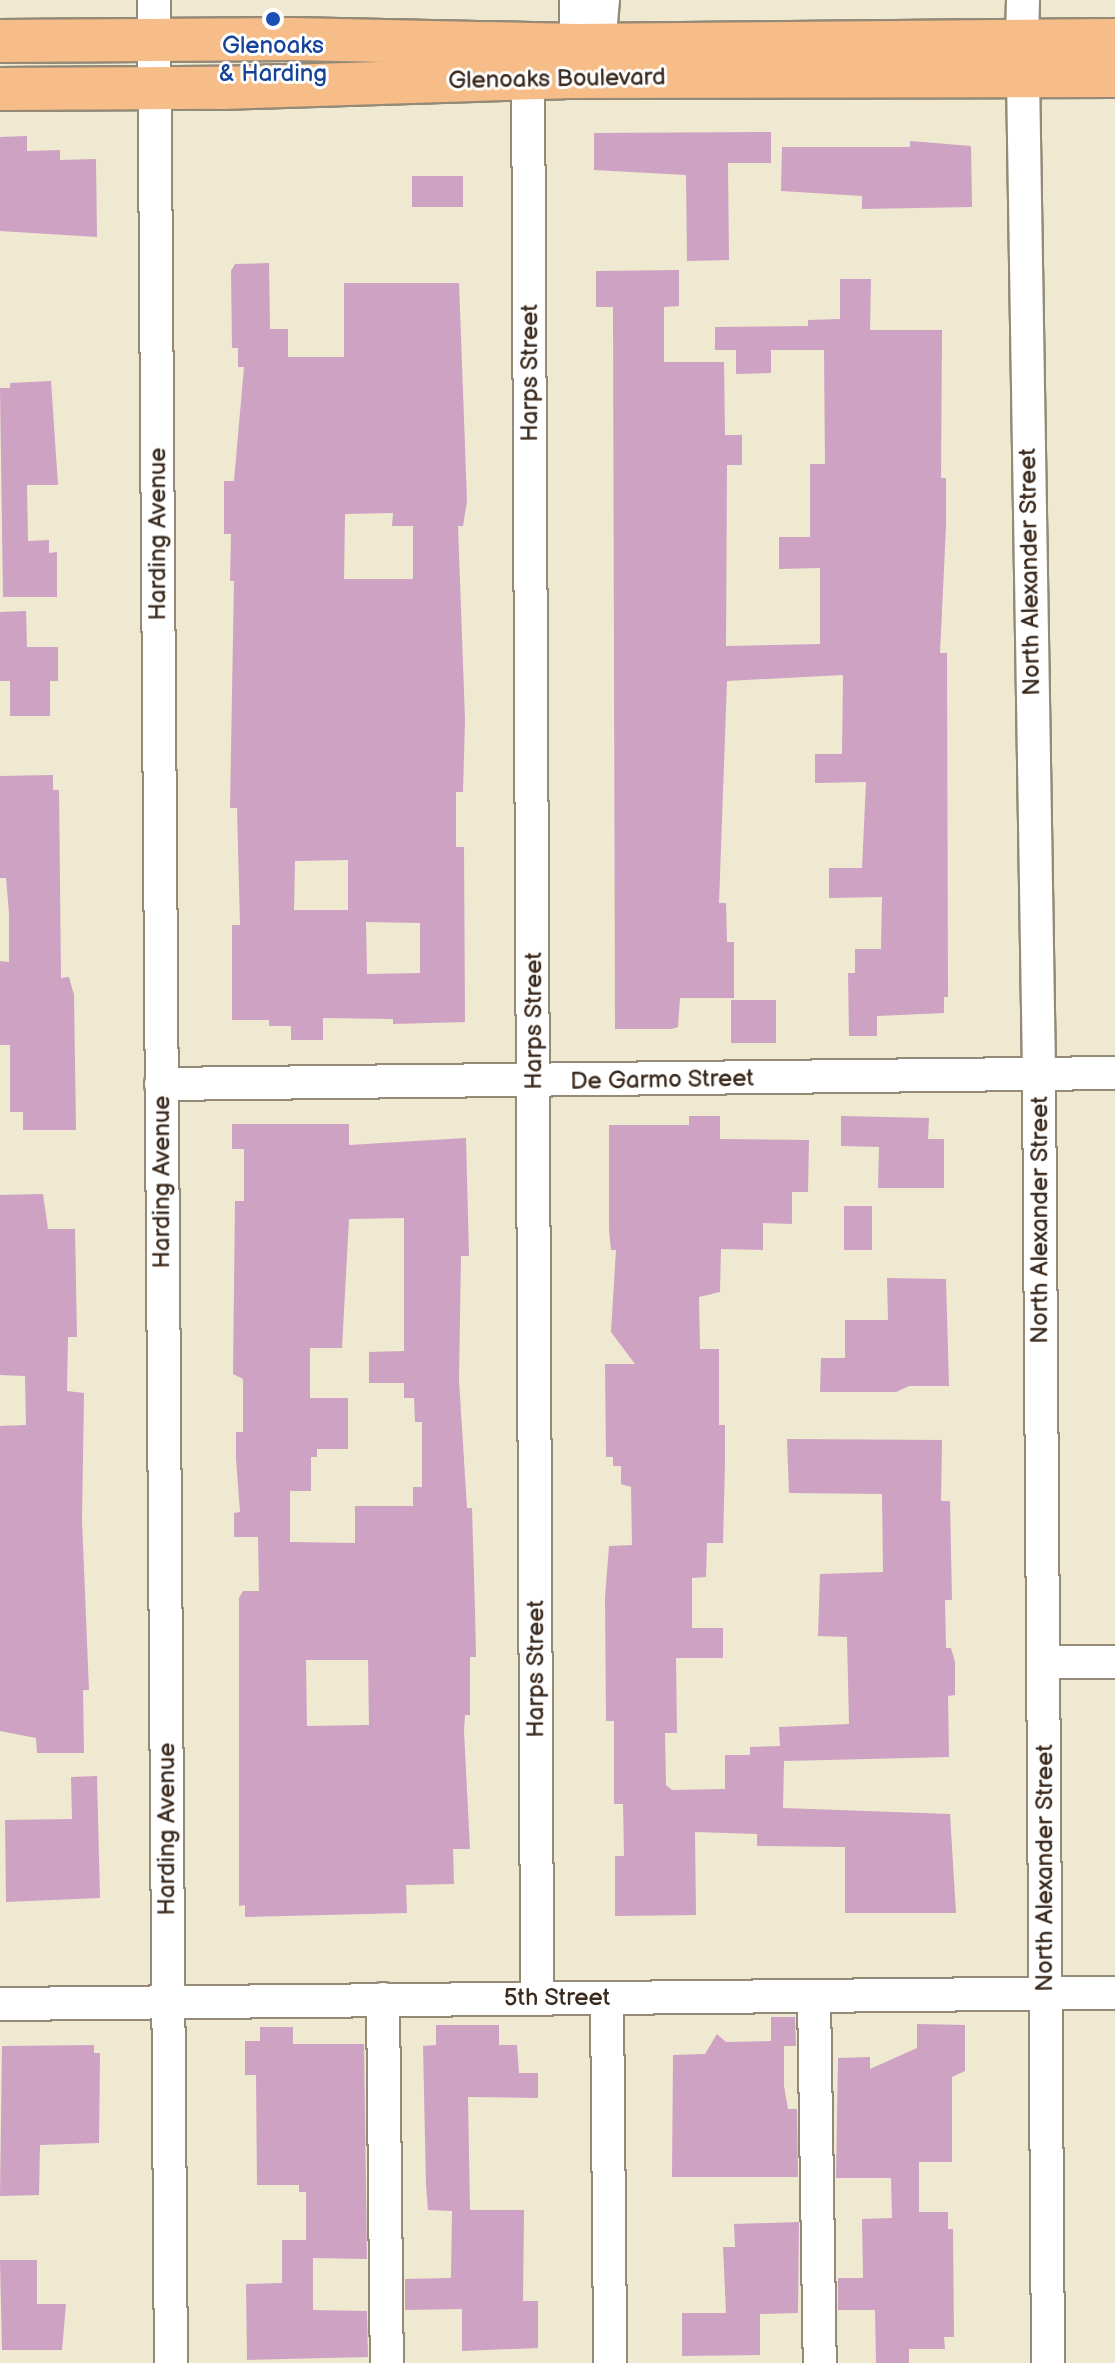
<!DOCTYPE html>
<style>
body{margin:0}
#map{position:relative;width:1115px;height:2363px;overflow:hidden;background:#eee9d0;font-family:"Balsamiq Sans",sans-serif}
div>[style]{position:absolute}
[style*='--x']{left:calc(var(--x)*1px);top:calc(var(--y)*1px);width:calc(var(--w)*1px);rotate:calc(var(--a)*1deg)}
.building>*{inset:0;background:#cda2c3;transform-origin:0 0}
.roads{filter:drop-shadow(2px 0 #948a77) drop-shadow(-2px 0 #948a77) drop-shadow(0 2px #948a77) drop-shadow(0 -2px #948a77)}
.minor>*{height:32px;margin:-16px;padding:0 16px;transform-origin:16px;border-radius:16px;background:#fff}
.major>*{height:42px;margin:-21px;padding:0 21px;transform-origin:21px;border-radius:21px;background:#f7bd88}
.dots>*{width:22px;height:22px;translate:-50% -50%;box-sizing:border-box;border:4px solid #fff;border-radius:50%}
span{translate:-50% -50%;white-space:nowrap;text-align:center;line-height:1.15;-webkit-text-stroke:6px #fff;paint-order:stroke}
.transit-label{font-size:24px;color:#164399}
.street-label{font-size:24px;color:#3b2a1e}
</style>
<div id="map">
<div class="building">
<i style="clip-path:polygon(771px 132px,771px 163px,728px 163px,729px 260px,687px 261px,686px 175px,594px 170px,594px 133px)"></i>
<i style="clip-path:polygon(27px 136px,27px 151px,60px 150px,60px 160px,96px 159px,97px 237px,0 231px,0 137px)"></i>
<i style="clip-path:polygon(910px 141px,971px 146px,972px 207px,862px 209px,862px 196px,781px 191px,782px 147px,910px 147px)"></i>
<i style="left:463px;top:176px;width:31px;height:51px;rotate:90deg"></i>
<i style="clip-path:polygon(evenodd,269px 263px,270px 329px,288px 329px,288px 357px,344px 357px,344px 283px,459px 283px,467px 501px,463px 526px,458px 526px,465px 720px,463px 792px,456px 792px,456px 847px,464px 847px,465px 1022px,393px 1024px,393px 1019px,323px 1018px,323px 1040px,291px 1040px,291px 1026px,269px 1026px,269px 1020px,232px 1020px,232px 925px,240px 925px,237px 808px,230px 808px,234px 581px,230px 581px,231px 534px,224px 534px,224px 481px,234px 481px,244px 367px,238px 367px,238px 348px,232px 348px,231px 271px,235px 264px,269px 263px,393px 513px,392px 526px,413px 526px,413px 579px,344px 579px,345px 514px,393px 513px,269px 263px,348px 860px,348px 910px,294px 910px,295px 861px,348px 860px,269px 263px,366px 922px,420px 923px,420px 973px,367px 974px,366px 922px)"></i>
<i style="clip-path:polygon(679px 270px,679px 306px,664px 307px,664px 362px,724px 362px,725px 435px,742px 435px,742px 465px,727px 465px,726px 646px,820px 644px,820px 568px,779px 569px,779px 537px,810px 537px,810px 464px,825px 464px,824px 350px,771px 350px,771px 373px,736px 374px,736px 350px,715px 350px,715px 327px,808px 326px,808px 320px,840px 319px,840px 279px,871px 279px,870px 330px,942px 330px,941px 478px,946px 478px,946px 526px,940px 653px,947px 653px,948px 997px,944px 997px,944px 1013px,877px 1016px,877px 1036px,849px 1036px,848px 973px,855px 973px,855px 949px,881px 949px,882px 897px,829px 898px,829px 868px,862px 868px,866px 782px,815px 783px,815px 754px,842px 754px,843px 675px,727px 681px,719px 903px,726px 903px,727px 942px,734px 942px,734px 998px,680px 998px,678px 1027px,671px 1029px,615px 1029px,613px 307px,596px 307px,596px 271px)"></i>
<i style="clip-path:polygon(51px 381px,58px 485px,27px 485px,28px 541px,49px 540px,49px 553px,57px 552px,57px 597px,3px 597px,0 388px,10px 388px,10px 383px)"></i>
<i style="clip-path:polygon(26px 611px,27px 647px,58px 647px,58px 681px,50px 681px,50px 716px,10px 716px,10px 681px,0 681px,0 612px)"></i>
<i style="clip-path:polygon(53px 775px,53px 790px,59px 790px,61px 978px,69px 977px,74px 995px,76px 1130px,23px 1130px,23px 1112px,10px 1112px,10px 1045px,0 1045px,0 961px,9px 962px,9px 913px,6px 878px,0 878px,0 776px)"></i>
<i style="left:731px;top:1000px;width:45px;height:43px"></i>
<i style="clip-path:polygon(689px 1116px,720px 1116px,720px 1139px,809px 1140px,808px 1192px,792px 1192px,792px 1224px,763px 1223px,763px 1250px,721px 1249px,720px 1292px,699px 1297px,700px 1349px,719px 1349px,719px 1425px,725px 1425px,725px 1462px,723px 1543px,707px 1543px,706px 1577px,692px 1578px,692px 1628px,723px 1628px,723px 1658px,676px 1658px,677px 1733px,665px 1733px,666px 1785px,672px 1790px,725px 1789px,725px 1755px,750px 1755px,750px 1747px,780px 1746px,779px 1727px,849px 1724px,847px 1637px,818px 1636px,820px 1574px,883px 1572px,882px 1494px,789px 1493px,787px 1439px,942px 1440px,941px 1501px,950px 1501px,952px 1600px,945px 1600px,946px 1648px,951px 1648px,955px 1662px,955px 1695px,948px 1696px,949px 1757px,784px 1761px,783px 1808px,950px 1814px,956px 1913px,845px 1913px,845px 1847px,757px 1846px,757px 1834px,695px 1832px,696px 1915px,615px 1916px,615px 1856px,624px 1856px,623px 1804px,614px 1804px,614px 1721px,606px 1721px,605px 1597px,609px 1546px,632px 1545px,631px 1487px,621px 1484px,621px 1466px,613px 1466px,613px 1457px,606px 1457px,605px 1364px,635px 1364px,611px 1332px,616px 1250px,611px 1250px,609px 1230px,609px 1125px,689px 1125px)"></i>
<i style="clip-path:polygon(841px 1116px,929px 1118px,928px 1139px,944px 1139px,944px 1188px,878px 1188px,879px 1147px,841px 1146px)"></i>
<i style="clip-path:polygon(evenodd,232px 1124px,349px 1124px,349px 1145px,466px 1138px,469px 1256px,461px 1256px,459px 1380px,467px 1508px,472px 1508px,475px 1610px,476px 1657px,470px 1657px,470px 1715px,465px 1715px,464px 1731px,470px 1849px,453px 1849px,454px 1884px,406px 1885px,407px 1913px,245px 1917px,245px 1905px,239px 1906px,239px 1598px,243px 1591px,259px 1591px,258px 1537px,234px 1537px,234px 1513px,240px 1512px,236px 1459px,236px 1432px,243px 1432px,243px 1379px,233px 1374px,235px 1201px,244px 1201px,244px 1149px,232px 1149px,232px 1124px,404px 1218px,404px 1351px,369px 1352px,369px 1383px,404px 1383px,404px 1398px,414px 1398px,415px 1422px,422px 1422px,422px 1487px,413px 1487px,413px 1506px,355px 1506px,355px 1543px,290px 1542px,290px 1491px,311px 1491px,311px 1457px,317px 1457px,317px 1449px,348px 1449px,348px 1398px,310px 1398px,310px 1348px,342px 1348px,349px 1219px,404px 1218px,232px 1124px,306px 1660px,368px 1660px,369px 1725px,307px 1726px,306px 1660px)"></i>
<i style="clip-path:polygon(43px 1194px,48px 1229px,75px 1229px,77px 1337px,68px 1337px,67px 1391px,84px 1393px,82px 1520px,89px 1690px,83px 1690px,84px 1753px,37px 1753px,36px 1738px,0 1731px,0 1426px,26px 1425px,25px 1376px,0 1375px,0 1195px)"></i>
<i style="left:844px;top:1206px;width:28px;height:44px"></i>
<i style="clip-path:polygon(887px 1278px,946px 1279px,949px 1386px,909px 1386px,896px 1392px,820px 1392px,821px 1358px,845px 1358px,845px 1320px,888px 1320px)"></i>
<i style="clip-path:polygon(97px 1776px,100px 1898px,6px 1902px,5px 1820px,72px 1819px,71px 1777px)"></i>
<i style="clip-path:polygon(771px 2017px,795px 2017px,796px 2046px,784px 2046px,784px 2086px,788px 2109px,797px 2109px,798px 2177px,672px 2177px,673px 2055px,705px 2054px,717px 2034px,726px 2042px,771px 2041px)"></i>
<i style="clip-path:polygon(917px 2024px,965px 2025px,965px 2071px,952px 2077px,952px 2162px,919px 2162px,919px 2212px,948px 2212px,948px 2229px,953px 2229px,954px 2337px,944px 2337px,945px 2349px,909px 2349px,909px 2363px,876px 2363px,875px 2310px,838px 2310px,838px 2278px,863px 2278px,862px 2219px,892px 2218px,891px 2178px,836px 2178px,838px 2058px,870px 2057px,870px 2069px,917px 2048px)"></i>
<i style="clip-path:polygon(436px 2025px,499px 2025px,499px 2045px,517px 2045px,519px 2073px,538px 2073px,538px 2098px,468px 2097px,470px 2210px,524px 2210px,523px 2301px,538px 2301px,538px 2348px,462px 2351px,462px 2309px,405px 2310px,405px 2279px,451px 2278px,452px 2211px,428px 2210px,426px 2185px,423px 2046px,436px 2045px)"></i>
<i style="clip-path:polygon(260px 2027px,293px 2027px,293px 2044px,364px 2044px,367px 2259px,313px 2258px,313px 2310px,367px 2311px,368px 2357px,247px 2360px,246px 2284px,282px 2283px,282px 2240px,306px 2240px,306px 2192px,299px 2192px,299px 2185px,257px 2185px,256px 2075px,245px 2075px,245px 2041px,260px 2041px)"></i>
<i style="clip-path:polygon(94px 2045px,94px 2053px,100px 2053px,99px 2143px,40px 2145px,39px 2195px,0 2196px,2px 2046px)"></i>
<i style="clip-path:polygon(799px 2222px,798px 2313px,760px 2314px,760px 2355px,682px 2356px,682px 2313px,726px 2313px,723px 2247px,735px 2247px,734px 2224px)"></i>
<i style="clip-path:polygon(0 2260px,37px 2260px,37px 2304px,66px 2304px,62px 2350px,2px 2350px)"></i>
</div>
<div class="roads">
<div class="minor">
<i style="--x:154;--y:0;--w:2363;--a:89.59"></i>
<i style="--x:1022;--y:41;--w:41;--a:-88.6"></i>
<i style="--x:576;--y:45;--w:45;--a:-90"></i>
<i style="--x:599;--y:45;--w:45;--a:-84.9"></i>
<i style="--x:528;--y:58;--w:1941;--a:89.73"></i>
<i style="--x:1023;--y:76;--w:998;--a:89.08"></i>
<i style="--x:1039;--y:1074;--w:1289;--a:89.6"></i>
<i style="--x:161;--y:1084;--w:954;--a:-0.66"></i>
<i style="--x:1043;--y:1662;--w:72;--a:0"></i>
<i style="--x:814;--y:1996;--w:367;--a:89.1"></i>
<i style="--x:607;--y:1998;--w:365;--a:89.5"></i>
<i style="--x:383;--y:1999;--w:364;--a:89.4"></i>
<i style="--x:0;--y:2004;--w:1115;--a:-0.57"></i>
</div>
<div class="major">
<i style="--x:0;--y:41;--w:292;--a:-0.4"></i>
<i style="--x:292;--y:39;--w:284;--a:1.2"></i>
<i style="--x:576;--y:45;--w:539;--a:-0.53"></i>
<i style="--x:0;--y:89;--w:221;--a:-0.3"></i>
<i style="--x:221;--y:88;--w:343;--a:-1.8"></i>
<i style="--x:564;--y:77;--w:551;--a:-0.1"></i>
</div>
</div>
<div class="dots">
<i style="left:273px;top:19px;background:#1a4fb4"></i>
</div>
<div class="transit-label">
<span style="left:273px;top:60px">Glenoaks<br>&amp; Harding</span>
</div>
<div class="street-label">
<span style="left:557px;top:79px;rotate:-1deg">Glenoaks Boulevard</span>
<span style="left:530px;top:373px;rotate:-90deg">Harps Street</span>
<span style="left:158px;top:534px;rotate:-90deg">Harding Avenue</span>
<span style="left:1030px;top:572px;rotate:-91deg">North Alexander Street</span>
<span style="left:534px;top:1021px;rotate:-90deg">Harps Street</span>
<span style="left:662px;top:1080px;rotate:-1deg">De Garmo Street</span>
<span style="left:162px;top:1182px;rotate:-90deg">Harding Avenue</span>
<span style="left:1040px;top:1220px;rotate:-90deg">North Alexander Street</span>
<span style="left:536px;top:1669px;rotate:-90deg">Harps Street</span>
<span style="left:167px;top:1829px;rotate:-90deg">Harding Avenue</span>
<span style="left:1045px;top:1868px;rotate:-90deg">North Alexander Street</span>
<span style="left:557px;top:1998px">5th Street</span>
</div>
</div>
